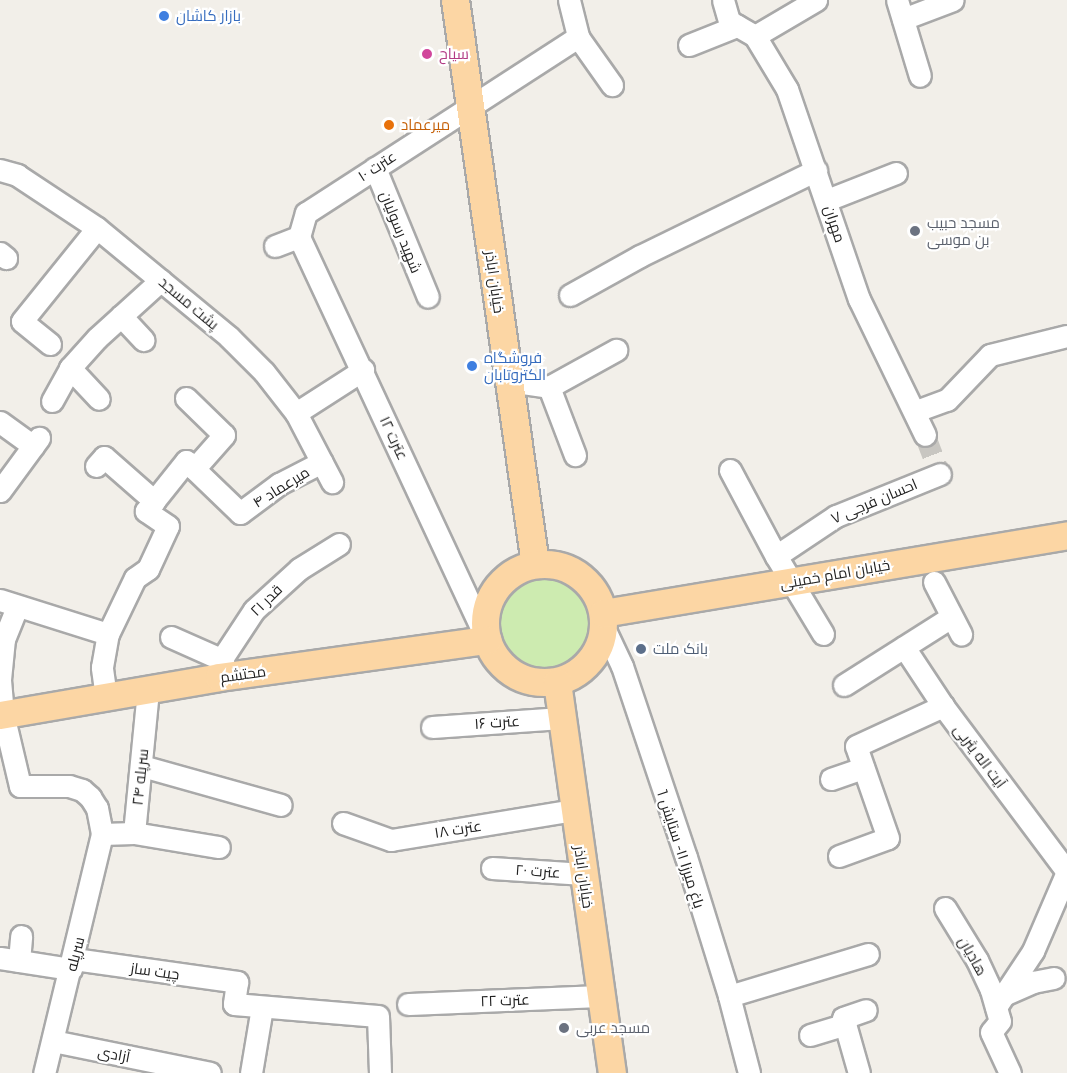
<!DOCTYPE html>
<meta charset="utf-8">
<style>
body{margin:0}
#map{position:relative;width:1067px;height:1073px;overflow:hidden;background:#f2efe9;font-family:Montserrat,Cairo,sans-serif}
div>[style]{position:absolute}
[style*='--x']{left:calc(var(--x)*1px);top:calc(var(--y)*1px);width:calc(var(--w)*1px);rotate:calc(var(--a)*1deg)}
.grass>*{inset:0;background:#cdebb0}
.round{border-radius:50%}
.minor-tunnel>*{height:21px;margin-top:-10.5px;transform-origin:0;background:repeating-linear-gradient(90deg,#c8c6c1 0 21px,transparent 0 31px)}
.roads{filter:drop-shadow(2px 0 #a9a9a9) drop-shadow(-2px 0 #a9a9a9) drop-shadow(0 2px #a9a9a9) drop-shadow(0 -2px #a9a9a9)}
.minor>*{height:21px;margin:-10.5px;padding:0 10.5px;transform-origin:10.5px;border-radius:10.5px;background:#fff}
.major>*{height:27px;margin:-13.5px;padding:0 13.5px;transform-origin:13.5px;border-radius:13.5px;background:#fcd6a4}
.major>.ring{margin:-13.5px;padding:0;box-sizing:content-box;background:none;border:27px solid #fcd6a4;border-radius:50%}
.dots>*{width:16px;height:16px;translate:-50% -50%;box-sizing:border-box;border:3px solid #fff;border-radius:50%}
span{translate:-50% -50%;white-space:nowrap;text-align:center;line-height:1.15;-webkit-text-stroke:4.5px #fff;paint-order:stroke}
.shop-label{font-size:15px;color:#366cbe}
.left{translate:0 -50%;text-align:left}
.hotel-label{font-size:15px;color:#b23c85}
.food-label{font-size:15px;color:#c56008}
.street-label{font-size:15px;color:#222}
.worship-label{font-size:15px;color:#5b616d}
.service-label{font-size:15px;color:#4e5e75}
</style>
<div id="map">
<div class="grass">
<i class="round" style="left:500px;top:579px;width:90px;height:90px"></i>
</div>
<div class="minor-tunnel">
<i style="--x:925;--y:435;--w:42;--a:69"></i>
</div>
<div class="roads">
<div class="minor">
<i style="--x:569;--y:0;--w:38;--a:76"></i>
<i style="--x:578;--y:37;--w:59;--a:54.7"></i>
<i style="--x:723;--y:0;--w:22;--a:74"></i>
<i style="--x:729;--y:21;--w:30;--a:30"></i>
<i style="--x:755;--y:36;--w:62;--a:58.9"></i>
<i style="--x:787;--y:89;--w:222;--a:71.1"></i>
<i style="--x:859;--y:299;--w:151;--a:64.1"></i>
<i style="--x:897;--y:0;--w:79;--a:73.2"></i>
<i style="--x:903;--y:19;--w:53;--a:-20.8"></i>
<i style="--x:755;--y:36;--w:71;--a:-30.5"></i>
<i style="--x:689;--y:45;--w:52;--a:-21.6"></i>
<i style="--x:375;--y:168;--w:139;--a:67.7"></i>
<i style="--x:0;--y:170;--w:18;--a:16"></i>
<i style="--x:17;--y:175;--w:96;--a:33.5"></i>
<i style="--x:97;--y:228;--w:171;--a:39.5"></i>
<i style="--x:229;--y:337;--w:49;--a:45"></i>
<i style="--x:264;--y:372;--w:52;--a:52"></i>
<i style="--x:296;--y:413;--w:78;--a:62.4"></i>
<i style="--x:827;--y:200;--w:74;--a:-21.4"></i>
<i style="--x:299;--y:237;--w:445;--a:65"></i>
<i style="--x:299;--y:237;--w:25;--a:-74"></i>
<i style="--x:306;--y:213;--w:324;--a:-32.9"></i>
<i style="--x:275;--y:246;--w:26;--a:-21"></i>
<i style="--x:0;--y:253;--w:8;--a:40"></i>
<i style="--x:570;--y:295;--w:80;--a:-29.1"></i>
<i style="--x:640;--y:256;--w:196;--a:-26"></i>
<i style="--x:121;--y:316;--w:33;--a:47"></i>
<i style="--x:50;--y:344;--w:36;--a:-141"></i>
<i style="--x:22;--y:321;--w:119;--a:-51.1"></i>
<i style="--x:70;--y:368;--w:42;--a:46.9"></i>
<i style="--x:509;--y:381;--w:40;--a:8.5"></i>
<i style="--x:549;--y:387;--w:77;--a:-28.9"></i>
<i style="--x:549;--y:387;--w:73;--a:69.1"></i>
<i style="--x:186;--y:398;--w:53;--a:44.2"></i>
<i style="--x:224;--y:435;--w:45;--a:131.4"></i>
<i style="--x:52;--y:401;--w:38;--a:-61"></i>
<i style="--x:70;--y:368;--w:40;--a:-48"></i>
<i style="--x:97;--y:338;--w:86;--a:-42.2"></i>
<i style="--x:916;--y:411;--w:33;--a:-20"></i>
<i style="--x:947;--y:400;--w:62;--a:-46.3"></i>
<i style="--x:990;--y:355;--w:79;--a:-13.9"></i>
<i style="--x:296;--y:413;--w:80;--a:-32.7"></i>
<i style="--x:0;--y:422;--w:41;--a:36"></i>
<i style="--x:96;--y:466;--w:12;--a:-48"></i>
<i style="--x:104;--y:457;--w:67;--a:41.3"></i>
<i style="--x:730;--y:470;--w:98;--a:61.9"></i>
<i style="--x:776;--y:556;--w:91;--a:58.9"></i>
<i style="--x:0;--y:491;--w:66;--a:-53.7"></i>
<i style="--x:776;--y:556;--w:72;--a:-33.7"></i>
<i style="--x:836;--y:516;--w:112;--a:-22"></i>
<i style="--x:934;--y:582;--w:59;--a:62.6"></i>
<i style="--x:0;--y:600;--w:113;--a:17.5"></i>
<i style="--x:17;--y:607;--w:35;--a:112"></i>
<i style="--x:4;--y:639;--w:41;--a:95.6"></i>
<i style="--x:0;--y:680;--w:34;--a:85"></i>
<i style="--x:3;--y:714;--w:74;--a:76.7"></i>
<i style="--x:20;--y:786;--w:49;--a:0"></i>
<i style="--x:69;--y:786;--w:14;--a:17"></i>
<i style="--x:82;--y:790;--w:11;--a:41"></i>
<i style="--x:90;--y:797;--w:13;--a:58"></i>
<i style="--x:97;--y:808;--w:26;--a:79"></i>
<i style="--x:102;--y:834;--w:246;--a:103.6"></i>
<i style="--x:604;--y:628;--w:42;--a:64.7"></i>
<i style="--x:622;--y:666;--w:201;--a:71.5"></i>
<i style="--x:686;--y:857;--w:145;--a:72.8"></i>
<i style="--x:729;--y:996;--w:80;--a:75.4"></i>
<i style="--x:171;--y:637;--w:57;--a:23.9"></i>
<i style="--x:904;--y:647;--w:71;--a:56.5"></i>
<i style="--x:943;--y:706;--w:207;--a:53.2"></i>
<i style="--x:1067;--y:872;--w:86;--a:113.3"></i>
<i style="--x:1033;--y:951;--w:67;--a:123.5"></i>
<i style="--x:219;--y:677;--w:20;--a:-79"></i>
<i style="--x:223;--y:657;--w:56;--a:-56.6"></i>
<i style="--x:254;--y:610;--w:61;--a:-42.3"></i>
<i style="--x:299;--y:569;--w:47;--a:-32"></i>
<i style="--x:844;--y:685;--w:127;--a:-32.4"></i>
<i style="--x:106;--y:697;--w:30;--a:-98"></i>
<i style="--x:102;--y:667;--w:34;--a:-80"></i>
<i style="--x:108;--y:634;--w:62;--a:-64.3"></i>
<i style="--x:135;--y:578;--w:16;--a:-35"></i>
<i style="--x:148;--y:569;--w:47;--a:-65.1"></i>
<i style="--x:168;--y:526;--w:27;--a:-146"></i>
<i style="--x:146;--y:511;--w:64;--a:-51.3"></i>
<i style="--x:186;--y:461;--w:75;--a:43.9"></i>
<i style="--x:240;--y:513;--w:49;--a:-36.6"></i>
<i style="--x:279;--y:484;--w:48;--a:-27.1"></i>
<i style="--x:432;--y:727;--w:130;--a:-4"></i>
<i style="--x:142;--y:766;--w:144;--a:15.7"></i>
<i style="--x:831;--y:779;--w:34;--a:-19"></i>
<i style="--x:343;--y:823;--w:51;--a:19.5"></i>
<i style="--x:391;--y:840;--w:186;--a:-9.3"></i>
<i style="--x:134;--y:833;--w:86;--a:9.4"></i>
<i style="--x:102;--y:834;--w:32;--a:-2"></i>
<i style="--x:134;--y:833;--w:145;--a:-84.4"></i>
<i style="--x:839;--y:856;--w:52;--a:-20.2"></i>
<i style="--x:888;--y:838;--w:97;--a:-109.2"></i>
<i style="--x:856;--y:746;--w:96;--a:-24.7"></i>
<i style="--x:492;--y:868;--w:92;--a:3.7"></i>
<i style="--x:945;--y:908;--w:61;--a:58.4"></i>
<i style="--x:977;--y:960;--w:33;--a:65"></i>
<i style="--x:991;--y:990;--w:32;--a:74"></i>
<i style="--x:1000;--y:1021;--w:14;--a:129"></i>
<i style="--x:991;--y:1032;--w:45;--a:65.1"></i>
<i style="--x:0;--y:958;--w:72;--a:8.8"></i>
<i style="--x:74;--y:959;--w:165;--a:8"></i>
<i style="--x:237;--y:982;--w:22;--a:98"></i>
<i style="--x:234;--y:1004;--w:144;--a:4.8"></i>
<i style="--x:378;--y:1016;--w:57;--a:88"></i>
<i style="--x:19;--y:961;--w:25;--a:-85"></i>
<i style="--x:1006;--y:994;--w:30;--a:-24"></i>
<i style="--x:1033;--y:982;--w:21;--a:-11"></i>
<i style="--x:729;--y:996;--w:145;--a:-16.8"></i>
<i style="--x:408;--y:1004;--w:193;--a:-2.4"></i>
<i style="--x:845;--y:1024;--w:6;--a:-108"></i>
<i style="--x:843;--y:1018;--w:24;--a:-19"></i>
<i style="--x:810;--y:1035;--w:37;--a:-17"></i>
<i style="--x:845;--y:1024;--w:51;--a:74.1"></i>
<i style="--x:53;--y:1041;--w:160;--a:11.5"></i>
<i style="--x:251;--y:1073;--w:67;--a:-80.5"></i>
</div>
<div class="major">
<i style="--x:455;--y:0;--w:570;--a:81.93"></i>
<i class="ring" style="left:485px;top:564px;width:91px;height:91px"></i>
<i style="--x:603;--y:613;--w:471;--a:-9.5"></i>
<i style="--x:557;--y:682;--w:395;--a:82"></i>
<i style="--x:0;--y:715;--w:222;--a:-9.8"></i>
<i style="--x:219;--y:677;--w:271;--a:-7.9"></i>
</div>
</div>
<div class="dots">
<i style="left:164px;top:16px;background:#3f7fe0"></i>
<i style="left:427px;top:54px;background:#d1479c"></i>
<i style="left:389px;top:125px;background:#e8710a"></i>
<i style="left:915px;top:231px;background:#6b7280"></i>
<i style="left:472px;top:366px;background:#3f7fe0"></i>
<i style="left:641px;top:649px;background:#5c6f8a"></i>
<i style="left:564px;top:1028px;background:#6b7280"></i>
</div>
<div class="shop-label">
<span class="left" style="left:176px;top:16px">بازار کاشان</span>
<span class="left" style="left:484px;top:366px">فروشگاه<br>الکتروتابان</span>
</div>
<div class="hotel-label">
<span class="left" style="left:439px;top:54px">سیاح</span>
</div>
<div class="food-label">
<span class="left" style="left:401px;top:125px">میرعماد</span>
</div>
<div class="street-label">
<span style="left:377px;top:166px;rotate:-33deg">عترت ۱۰</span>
<span style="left:835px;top:224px;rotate:72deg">مهران</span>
<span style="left:401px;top:232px;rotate:68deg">شهید رسولیان</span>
<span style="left:495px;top:282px;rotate:82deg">خیابان اباذر</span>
<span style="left:189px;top:303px;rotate:40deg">پشت مسجد</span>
<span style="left:394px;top:438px;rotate:65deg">عترت ۱۲</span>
<span style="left:281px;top:487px;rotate:-32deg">میرعماد ۴</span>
<span style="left:874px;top:501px;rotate:-23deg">احسان فرجی ۷</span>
<span style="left:835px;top:574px;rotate:-10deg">خیابان امام خمینی</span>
<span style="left:266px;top:600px;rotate:-45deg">قدر ۲۱</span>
<span style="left:243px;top:674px;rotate:-8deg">محتشم</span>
<span style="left:497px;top:722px;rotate:-4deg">عترت ۱۶</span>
<span style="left:980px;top:756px;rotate:53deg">آیت اله یثربی</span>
<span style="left:140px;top:777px;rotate:-84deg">سرپله ۲۴</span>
<span style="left:458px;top:829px;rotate:-9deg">عترت ۱۸</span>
<span style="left:681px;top:849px;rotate:72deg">باغ میرزا ۱۱- ستایش 1</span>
<span style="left:538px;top:871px;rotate:4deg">عترت ۲۰</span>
<span style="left:584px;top:877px;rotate:82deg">خیابان اباذر</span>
<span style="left:75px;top:954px;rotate:-76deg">سرپله</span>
<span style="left:973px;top:956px;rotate:61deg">هادیان</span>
<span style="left:155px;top:971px;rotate:8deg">چیت ساز</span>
<span style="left:505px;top:1000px;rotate:-2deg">عترت ۲۲</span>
<span style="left:114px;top:1054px;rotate:11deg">آزادی</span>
</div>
<div class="worship-label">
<span class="left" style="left:927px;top:231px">مسجد حبیب<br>بن موسی</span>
<span class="left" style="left:576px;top:1028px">مسجد عربی</span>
</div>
<div class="service-label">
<span class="left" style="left:653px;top:649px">بانک ملت</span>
</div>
</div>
